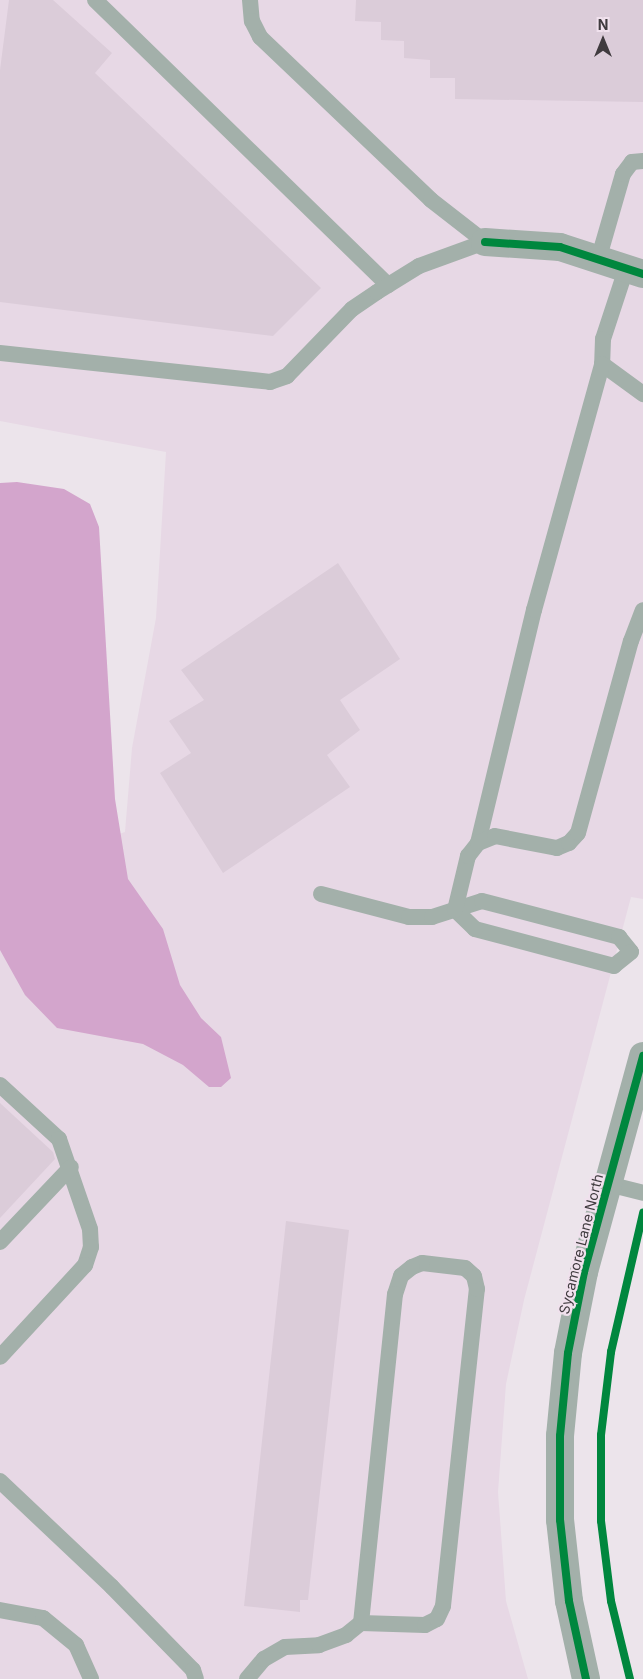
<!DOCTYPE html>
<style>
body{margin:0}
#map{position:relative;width:643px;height:1679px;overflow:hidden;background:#ece4eb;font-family:Inter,sans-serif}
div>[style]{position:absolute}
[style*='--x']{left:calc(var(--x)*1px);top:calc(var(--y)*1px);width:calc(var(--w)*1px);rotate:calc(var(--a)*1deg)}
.built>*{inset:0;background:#e7d8e5}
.water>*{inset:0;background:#d3a5cc}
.building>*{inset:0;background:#dbccd9}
.service>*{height:16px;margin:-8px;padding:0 8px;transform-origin:8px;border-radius:8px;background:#a3b0aa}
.minor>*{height:28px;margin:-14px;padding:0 14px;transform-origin:14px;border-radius:14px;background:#a3b0aa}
.tertiary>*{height:28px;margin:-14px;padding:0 14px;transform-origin:14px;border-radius:14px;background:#a3b0aa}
.cycleway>*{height:8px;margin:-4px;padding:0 4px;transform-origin:4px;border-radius:4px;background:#00873e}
span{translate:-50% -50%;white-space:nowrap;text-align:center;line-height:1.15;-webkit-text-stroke:4.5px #f0e1ed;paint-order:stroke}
.street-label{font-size:14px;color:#403b3f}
.north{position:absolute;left:578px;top:15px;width:50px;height:50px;-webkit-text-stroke:4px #f0e1ed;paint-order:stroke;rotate:0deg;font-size:14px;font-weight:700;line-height:20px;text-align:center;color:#403b3f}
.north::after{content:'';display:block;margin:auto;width:18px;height:22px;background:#403b3f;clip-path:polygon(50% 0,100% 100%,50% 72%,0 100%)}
</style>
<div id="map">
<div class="built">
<i style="clip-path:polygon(0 0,643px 0,643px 899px,631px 897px,524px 1300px,506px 1384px,498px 1492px,506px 1601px,528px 1679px,0 1679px,0 875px,125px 832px,132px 748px,156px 618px,166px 452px,0 421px)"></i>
</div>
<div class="water">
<i style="clip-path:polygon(17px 482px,64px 489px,90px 504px,99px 527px,115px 799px,128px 879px,163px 929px,180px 985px,201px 1018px,221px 1037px,231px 1078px,221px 1087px,209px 1087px,183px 1065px,143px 1044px,57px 1028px,25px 995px,0 950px,0 483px)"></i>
</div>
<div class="building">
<i style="clip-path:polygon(9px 0,53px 0,112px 53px,95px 73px,321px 288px,273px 336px,0 302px,0 70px)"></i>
<i style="clip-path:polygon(356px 0,643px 0,643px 102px,455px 99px,455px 78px,430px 78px,430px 60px,404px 58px,404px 41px,381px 40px,381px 22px,355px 21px)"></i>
<i style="clip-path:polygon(338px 563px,400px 659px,340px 700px,360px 730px,327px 755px,350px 787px,223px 873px,160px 773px,191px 753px,169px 721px,204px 700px,181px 670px)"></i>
<i style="clip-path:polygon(0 1103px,53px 1152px,55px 1159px,0 1218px)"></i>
<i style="clip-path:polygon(286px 1221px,349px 1230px,308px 1600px,300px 1600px,300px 1612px,244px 1606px)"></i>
</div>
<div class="service">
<i style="--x:95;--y:0;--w:409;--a:44.2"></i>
<i style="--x:250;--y:0;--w:21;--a:85"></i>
<i style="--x:252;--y:21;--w:18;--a:63"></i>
<i style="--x:260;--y:37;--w:236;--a:43.6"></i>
<i style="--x:431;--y:200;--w:68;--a:37.9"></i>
<i style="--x:599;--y:257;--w:86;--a:-73.9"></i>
<i style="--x:623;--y:174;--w:15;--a:-53"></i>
<i style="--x:632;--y:162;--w:11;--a:-5"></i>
<i style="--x:627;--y:266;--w:77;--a:108.2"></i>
<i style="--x:603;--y:339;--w:25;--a:92"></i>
<i style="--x:602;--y:364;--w:51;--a:36.2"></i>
<i style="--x:0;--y:353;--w:272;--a:6.1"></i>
<i style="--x:270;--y:382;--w:18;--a:-19"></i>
<i style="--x:287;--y:376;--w:93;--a:-45.9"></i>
<i style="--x:352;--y:309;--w:30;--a:-34"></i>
<i style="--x:377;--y:292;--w:49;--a:-31.8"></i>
<i style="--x:419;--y:266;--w:70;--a:-20"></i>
<i style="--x:478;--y:843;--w:240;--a:-76.5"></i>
<i style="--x:534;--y:610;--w:255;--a:-74.5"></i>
<i style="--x:321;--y:894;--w:91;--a:14.6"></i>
<i style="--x:409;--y:917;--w:23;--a:0"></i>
<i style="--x:432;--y:917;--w:52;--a:-17.7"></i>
<i style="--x:482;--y:901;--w:142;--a:14.7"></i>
<i style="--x:619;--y:937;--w:19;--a:51"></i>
<i style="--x:631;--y:952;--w:22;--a:141"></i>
<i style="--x:614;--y:966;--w:144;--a:-165.1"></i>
<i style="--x:475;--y:929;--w:28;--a:-136"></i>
<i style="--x:455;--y:910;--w:56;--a:-76.5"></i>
<i style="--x:468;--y:856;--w:16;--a:-52"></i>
<i style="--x:478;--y:843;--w:18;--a:-22"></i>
<i style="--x:495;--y:836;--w:63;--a:11"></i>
<i style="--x:557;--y:848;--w:13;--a:-23"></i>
<i style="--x:569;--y:843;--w:13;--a:-48"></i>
<i style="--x:578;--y:833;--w:199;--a:-74.6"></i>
<i style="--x:631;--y:641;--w:33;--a:-69"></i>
<i style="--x:0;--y:1085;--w:80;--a:42.5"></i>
<i style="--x:59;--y:1139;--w:95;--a:71"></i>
<i style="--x:90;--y:1229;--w:18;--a:87"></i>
<i style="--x:91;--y:1247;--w:19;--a:108"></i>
<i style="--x:85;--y:1265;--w:125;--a:132.7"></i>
<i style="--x:608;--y:1184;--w:36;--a:14"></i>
<i style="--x:0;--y:1242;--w:103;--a:-46.6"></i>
<i style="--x:0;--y:1481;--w:154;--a:43.4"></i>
<i style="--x:112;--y:1587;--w:116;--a:45.7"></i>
<i style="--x:193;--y:1670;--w:9;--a:72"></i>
<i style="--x:0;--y:1610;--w:44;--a:10.5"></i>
<i style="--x:43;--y:1618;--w:43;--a:39.3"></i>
<i style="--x:76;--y:1645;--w:37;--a:66"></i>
<i style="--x:247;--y:1679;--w:26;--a:-50"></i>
<i style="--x:264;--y:1659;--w:24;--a:-30"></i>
<i style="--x:285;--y:1647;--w:34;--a:-3"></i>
<i style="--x:319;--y:1645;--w:29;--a:-20"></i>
<i style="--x:346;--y:1635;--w:19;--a:-39"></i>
<i style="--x:361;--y:1623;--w:64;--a:1.8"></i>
<i style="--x:425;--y:1625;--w:13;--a:-27"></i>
<i style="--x:437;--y:1619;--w:14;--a:-65"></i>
<i style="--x:443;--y:1606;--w:319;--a:-83.9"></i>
<i style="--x:477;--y:1289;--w:13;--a:-103"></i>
<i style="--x:474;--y:1276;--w:12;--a:-138"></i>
<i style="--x:465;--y:1268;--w:43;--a:-173.4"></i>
<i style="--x:422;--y:1263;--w:11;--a:158"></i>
<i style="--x:412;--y:1267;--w:14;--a:141"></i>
<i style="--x:401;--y:1276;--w:19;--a:108"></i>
<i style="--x:395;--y:1294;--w:331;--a:95.9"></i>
</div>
<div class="minor">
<i style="--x:485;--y:242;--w:75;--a:3.8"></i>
<i style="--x:560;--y:247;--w:87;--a:18"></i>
</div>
<div class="tertiary">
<i style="--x:586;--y:1679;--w:80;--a:-102.3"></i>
<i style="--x:569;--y:1601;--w:81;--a:-96.3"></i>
<i style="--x:560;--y:1520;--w:84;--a:-90"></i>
<i style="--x:560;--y:1436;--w:83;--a:-84.5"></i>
<i style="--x:568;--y:1353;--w:83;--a:-78.8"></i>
<i style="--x:584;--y:1272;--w:224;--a:-74.7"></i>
</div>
<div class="cycleway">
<i style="--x:485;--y:242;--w:75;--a:3.8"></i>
<i style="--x:560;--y:247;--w:87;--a:18"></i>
<i style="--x:586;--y:1679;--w:80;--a:-102.3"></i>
<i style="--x:569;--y:1601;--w:81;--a:-96.3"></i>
<i style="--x:560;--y:1520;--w:84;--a:-90"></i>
<i style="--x:560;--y:1436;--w:83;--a:-84.5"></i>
<i style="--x:568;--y:1353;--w:83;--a:-78.8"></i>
<i style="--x:584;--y:1272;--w:224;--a:-74.7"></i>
<i style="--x:630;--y:1679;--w:80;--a:-103.7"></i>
<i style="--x:611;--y:1601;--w:81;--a:-97.1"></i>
<i style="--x:601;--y:1521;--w:86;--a:-90"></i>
<i style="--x:601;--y:1435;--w:84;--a:-83.1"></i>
<i style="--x:611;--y:1352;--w:143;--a:-77"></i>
</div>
<div class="street-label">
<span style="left:581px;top:1244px;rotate:-76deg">Sycamore Lane North</span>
</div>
<div class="north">N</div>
</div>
